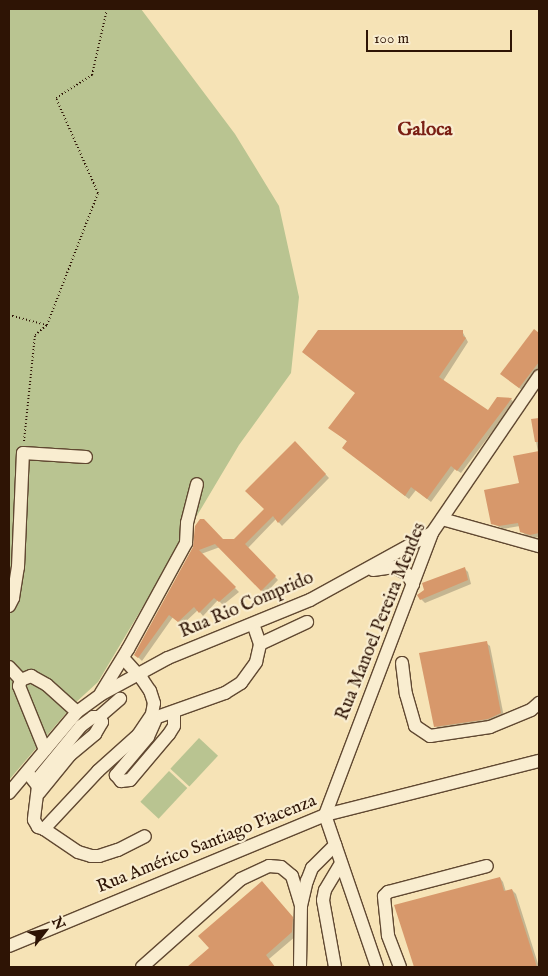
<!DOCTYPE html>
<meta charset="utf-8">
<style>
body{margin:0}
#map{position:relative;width:548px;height:976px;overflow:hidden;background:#f6e3b6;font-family:"IM FELL English",serif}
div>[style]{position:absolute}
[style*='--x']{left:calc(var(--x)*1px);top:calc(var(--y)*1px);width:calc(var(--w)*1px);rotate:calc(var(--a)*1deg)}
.green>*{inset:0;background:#b9c491;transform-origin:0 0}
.shadow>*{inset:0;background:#0003}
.building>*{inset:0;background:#d7986b}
.path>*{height:2px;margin-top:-1px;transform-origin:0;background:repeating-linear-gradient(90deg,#2e1405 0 1px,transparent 0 3.5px)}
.roads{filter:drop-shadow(1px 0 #604831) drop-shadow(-1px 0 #604831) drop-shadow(0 1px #604831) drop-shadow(0 -1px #604831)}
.minor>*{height:12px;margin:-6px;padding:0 6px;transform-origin:6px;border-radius:6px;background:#f9edd0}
span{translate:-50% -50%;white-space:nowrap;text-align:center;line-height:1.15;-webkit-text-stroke:4.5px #f9edd0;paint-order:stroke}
.street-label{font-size:18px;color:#2e1405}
.neighbourhood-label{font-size:19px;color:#7a1f14;font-weight:700}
.frame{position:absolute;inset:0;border:10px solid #2e1405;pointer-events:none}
.north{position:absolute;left:20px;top:906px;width:50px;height:50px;-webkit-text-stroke:4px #f9edd0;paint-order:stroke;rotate:60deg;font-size:14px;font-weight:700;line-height:20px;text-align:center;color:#2e1405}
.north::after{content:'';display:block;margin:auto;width:18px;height:22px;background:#2e1405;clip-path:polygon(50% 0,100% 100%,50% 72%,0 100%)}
.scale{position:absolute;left:366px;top:30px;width:146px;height:22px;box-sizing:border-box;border:2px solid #2e1405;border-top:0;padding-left:6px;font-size:15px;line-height:18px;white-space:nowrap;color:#2e1405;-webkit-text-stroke:4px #f9edd0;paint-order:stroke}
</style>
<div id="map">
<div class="green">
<i style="clip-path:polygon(9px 9px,141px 9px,235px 134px,279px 206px,299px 297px,291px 373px,239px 445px,98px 682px,73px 705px,9px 780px)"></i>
<i style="left:199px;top:738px;width:26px;height:42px;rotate:43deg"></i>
<i style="left:169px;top:771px;width:25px;height:42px;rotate:43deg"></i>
</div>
<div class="shadow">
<i style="clip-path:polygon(462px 331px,468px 342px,443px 381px,488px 412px,498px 399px,511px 399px,514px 403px,461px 473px,455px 469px,431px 502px,416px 490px,409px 499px,347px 451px,348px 442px,334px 431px)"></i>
<i style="clip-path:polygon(535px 331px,539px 334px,539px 370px,523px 391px,505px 377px)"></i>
<i style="clip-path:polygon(539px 419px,539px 537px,535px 538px,525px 535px,520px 526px,503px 529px,492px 523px,520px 484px,538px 452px,532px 420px)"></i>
<i style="clip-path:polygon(295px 442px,329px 478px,282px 526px,276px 519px,248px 548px,278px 580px,265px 594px,220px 547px,201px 554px,239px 592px,223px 605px,218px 600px,203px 616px,198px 610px,182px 625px,173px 617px,142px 661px,139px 658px,135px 655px,194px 547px,235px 540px,266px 509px)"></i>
<i style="clip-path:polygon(464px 568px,468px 572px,471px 584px,425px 603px,421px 599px)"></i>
<i style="clip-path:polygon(486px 643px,490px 646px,504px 717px,492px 722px,439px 730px,436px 726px)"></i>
<i style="clip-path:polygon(500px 878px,503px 882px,506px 892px,512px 890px,516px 894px,539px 967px,415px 967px,395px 906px)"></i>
<i style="clip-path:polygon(265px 886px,296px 922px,296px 936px,269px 959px,275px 967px,189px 967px,211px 949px)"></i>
</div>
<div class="building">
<i style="clip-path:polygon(534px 329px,539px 333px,539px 362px,519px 388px,500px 374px)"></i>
<i style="clip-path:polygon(318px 330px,463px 330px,463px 336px,466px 338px,439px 377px,488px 410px,497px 397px,512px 398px,457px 471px,451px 466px,427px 499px,411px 487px,405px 496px,342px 448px,347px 441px,328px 428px,355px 393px,302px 352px)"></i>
<i style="clip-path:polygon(539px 418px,539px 442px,535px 442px,531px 419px)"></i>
<i style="clip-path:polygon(295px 441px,326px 474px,278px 523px,273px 516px,245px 544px,276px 576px,261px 591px,215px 544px,199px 550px,236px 587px,219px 602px,214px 598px,199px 613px,194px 607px,178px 622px,169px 615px,138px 658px,134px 655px,193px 547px,195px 526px,200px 519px,204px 519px,223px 539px,234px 539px,264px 509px,245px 491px)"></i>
<i style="clip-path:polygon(539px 451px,539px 533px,530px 535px,520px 532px,518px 523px,499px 526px,491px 524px,484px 490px,519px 483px,513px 456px)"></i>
<i style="clip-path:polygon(465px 567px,468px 580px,420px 600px,417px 595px,424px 590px,422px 583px)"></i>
<i style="clip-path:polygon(487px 641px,501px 713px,488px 719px,434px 727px,419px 653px)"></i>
<i style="clip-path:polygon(500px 877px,504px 891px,512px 889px,537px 967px,414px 967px,394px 905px)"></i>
<i style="clip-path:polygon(262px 881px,293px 917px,292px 932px,266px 955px,275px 967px,187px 967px,209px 948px,198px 936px)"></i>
</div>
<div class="path">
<i style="--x:9;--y:315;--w:39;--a:15"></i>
<i style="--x:47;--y:325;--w:142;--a:-68.9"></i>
<i style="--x:98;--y:193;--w:104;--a:-113.9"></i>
<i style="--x:56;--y:98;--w:43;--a:-32.6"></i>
<i style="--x:92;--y:75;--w:68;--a:-77.2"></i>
<i style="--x:24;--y:441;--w:107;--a:-84.1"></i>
<i style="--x:35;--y:335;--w:16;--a:-40"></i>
</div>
<div class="roads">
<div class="minor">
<i style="--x:442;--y:519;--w:101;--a:15.6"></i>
<i style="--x:373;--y:570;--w:21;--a:-8"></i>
<i style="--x:394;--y:567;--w:15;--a:28"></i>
<i style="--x:407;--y:574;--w:12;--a:59"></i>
<i style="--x:9;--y:606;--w:9;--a:-63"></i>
<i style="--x:13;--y:598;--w:31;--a:-81"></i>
<i style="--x:18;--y:567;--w:114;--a:-87.5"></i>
<i style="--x:23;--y:453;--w:63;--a:3.6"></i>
<i style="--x:260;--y:644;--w:52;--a:-25.1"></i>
<i style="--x:402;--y:663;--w:31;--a:83"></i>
<i style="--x:406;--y:694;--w:33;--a:74"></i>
<i style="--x:415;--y:726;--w:18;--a:34"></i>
<i style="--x:430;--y:736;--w:61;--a:-8.5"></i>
<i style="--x:490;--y:727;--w:44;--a:-22.5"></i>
<i style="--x:531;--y:710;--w:11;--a:-41"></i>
<i style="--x:9;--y:667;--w:18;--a:47"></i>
<i style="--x:101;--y:693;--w:52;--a:-58.5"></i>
<i style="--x:128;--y:649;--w:121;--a:-61.3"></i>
<i style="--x:186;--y:543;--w:20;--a:-87"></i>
<i style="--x:187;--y:523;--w:40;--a:-75.6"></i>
<i style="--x:149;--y:720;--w:81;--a:-19.6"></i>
<i style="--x:225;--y:693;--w:19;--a:-32"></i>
<i style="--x:241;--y:683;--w:26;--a:-54"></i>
<i style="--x:256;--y:662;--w:18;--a:-77"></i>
<i style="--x:260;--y:644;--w:21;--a:-109"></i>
<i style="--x:155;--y:721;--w:17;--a:114"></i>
<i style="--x:148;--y:737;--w:50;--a:130.1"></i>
<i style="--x:116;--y:775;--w:8;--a:50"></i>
<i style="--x:121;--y:781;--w:9;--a:-6"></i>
<i style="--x:130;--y:780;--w:60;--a:-49.7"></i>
<i style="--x:169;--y:734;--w:9;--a:-58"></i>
<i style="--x:174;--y:726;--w:14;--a:-90"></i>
<i style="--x:45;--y:750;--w:69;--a:-112.1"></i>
<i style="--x:19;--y:686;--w:6;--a:-72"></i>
<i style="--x:21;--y:680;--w:11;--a:-22"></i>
<i style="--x:31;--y:676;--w:18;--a:29"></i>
<i style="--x:47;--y:685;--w:40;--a:42"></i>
<i style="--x:27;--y:772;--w:18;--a:52"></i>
<i style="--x:38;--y:786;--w:34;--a:97"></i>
<i style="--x:34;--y:820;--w:8;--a:60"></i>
<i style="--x:38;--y:827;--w:6;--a:18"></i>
<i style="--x:44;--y:829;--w:79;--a:-47"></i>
<i style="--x:98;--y:771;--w:54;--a:-42"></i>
<i style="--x:138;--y:735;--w:25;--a:-56"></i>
<i style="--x:152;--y:714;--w:11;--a:-80"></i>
<i style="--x:154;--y:703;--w:13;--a:-108"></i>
<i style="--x:150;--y:691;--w:14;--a:-124"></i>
<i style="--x:142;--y:679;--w:28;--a:-132"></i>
<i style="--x:36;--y:781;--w:71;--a:-50.7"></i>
<i style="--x:81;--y:726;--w:15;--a:-37"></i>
<i style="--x:93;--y:717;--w:6;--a:0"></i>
<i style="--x:9;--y:793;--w:106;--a:-50"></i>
<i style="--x:77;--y:712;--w:29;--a:-36"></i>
<i style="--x:100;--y:695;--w:77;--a:-28.6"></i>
<i style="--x:168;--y:658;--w:153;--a:-22.2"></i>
<i style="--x:310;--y:600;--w:139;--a:-28.8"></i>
<i style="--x:39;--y:793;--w:49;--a:-50.8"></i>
<i style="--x:70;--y:755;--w:33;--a:-40"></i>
<i style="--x:95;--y:734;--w:14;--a:-60"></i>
<i style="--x:102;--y:722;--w:6;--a:-121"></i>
<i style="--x:99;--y:717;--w:28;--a:-41"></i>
<i style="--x:325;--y:815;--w:302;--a:-69.2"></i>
<i style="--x:432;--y:533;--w:190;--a:-55.7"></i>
<i style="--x:325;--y:815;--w:161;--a:71.1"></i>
<i style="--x:44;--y:829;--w:41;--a:34.1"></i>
<i style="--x:78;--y:852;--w:14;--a:17"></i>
<i style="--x:91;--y:856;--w:8;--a:0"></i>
<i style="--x:99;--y:856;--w:20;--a:-18"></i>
<i style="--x:118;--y:850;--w:30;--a:-27"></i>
<i style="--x:9;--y:946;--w:342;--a:-22.5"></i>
<i style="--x:325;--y:815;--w:221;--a:-14.2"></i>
<i style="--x:142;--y:967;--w:132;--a:-41.6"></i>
<i style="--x:241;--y:879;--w:31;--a:-25"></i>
<i style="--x:269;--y:866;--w:12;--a:5"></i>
<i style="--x:281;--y:867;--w:14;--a:39"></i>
<i style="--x:292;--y:876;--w:31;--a:73"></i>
<i style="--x:300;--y:967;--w:61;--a:-89.1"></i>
<i style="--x:301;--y:906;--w:26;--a:-77"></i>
<i style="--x:307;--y:881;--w:14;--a:-69"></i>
<i style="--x:312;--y:868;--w:33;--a:-45"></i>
<i style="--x:335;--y:967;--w:68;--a:-100.2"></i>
<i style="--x:323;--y:900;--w:10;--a:-79"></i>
<i style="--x:325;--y:890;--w:31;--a:-59"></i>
<i style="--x:400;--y:967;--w:34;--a:-111"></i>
<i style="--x:388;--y:935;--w:39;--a:-96"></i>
<i style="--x:384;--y:896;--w:6;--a:-45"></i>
<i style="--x:388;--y:892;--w:102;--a:-14.7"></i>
</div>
</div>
<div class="street-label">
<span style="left:247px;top:606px;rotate:-23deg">Rua Rio Comprido</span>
<span style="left:382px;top:622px;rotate:-68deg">Rua Manoel Pereira Mendes</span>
<span style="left:207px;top:845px;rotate:-22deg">Rua Américo Santiago Piacenza</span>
</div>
<div class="neighbourhood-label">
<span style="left:425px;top:131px">Galoca</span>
</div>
<div class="frame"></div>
<div class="north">N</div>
<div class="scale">100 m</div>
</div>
